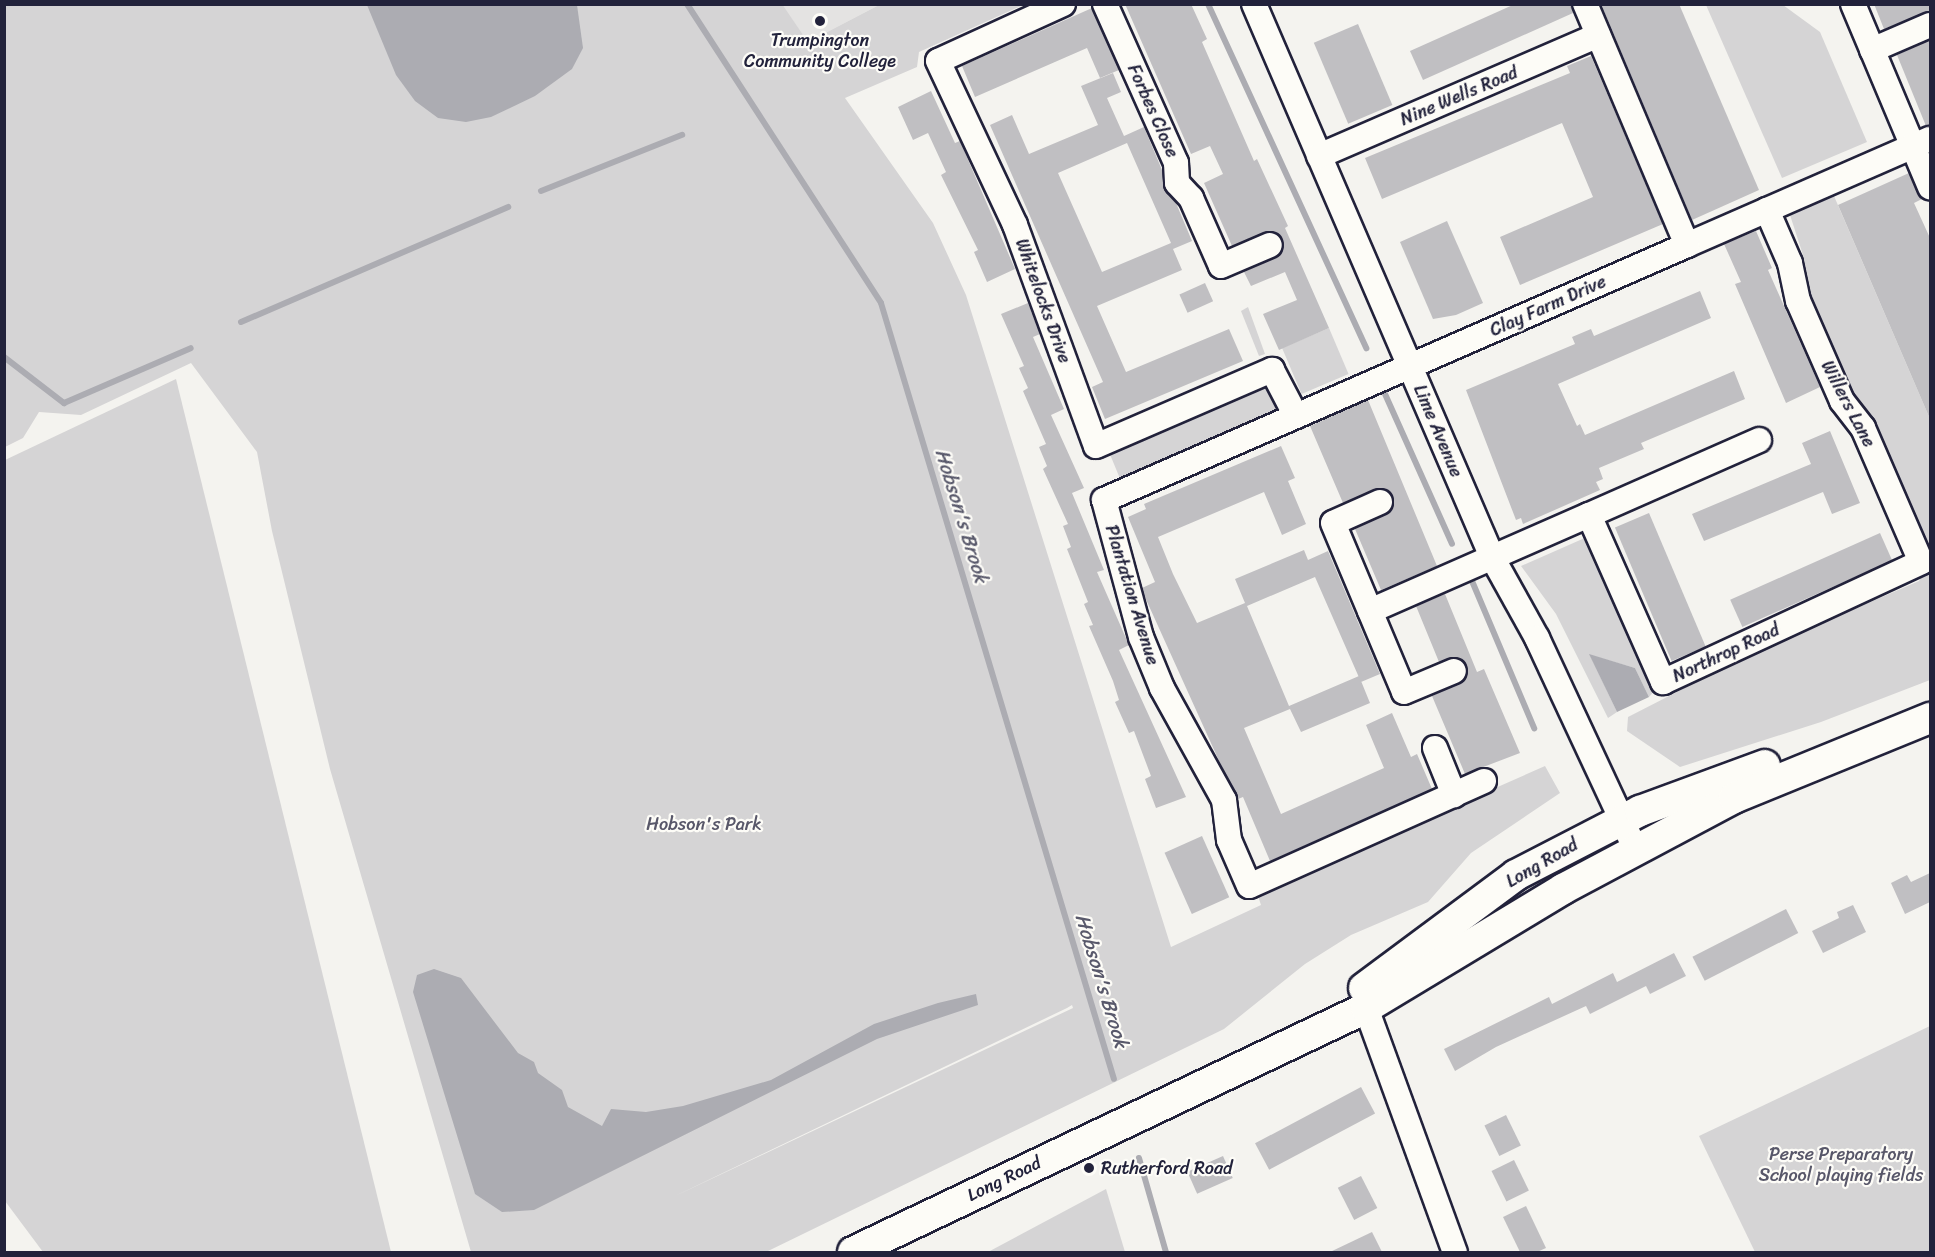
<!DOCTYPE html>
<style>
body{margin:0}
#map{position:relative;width:1935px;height:1257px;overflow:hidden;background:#f4f3ef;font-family:Sriracha,sans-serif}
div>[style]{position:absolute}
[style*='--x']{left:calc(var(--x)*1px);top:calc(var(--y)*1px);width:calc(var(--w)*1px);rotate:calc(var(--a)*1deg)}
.built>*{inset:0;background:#e4e3e2}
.green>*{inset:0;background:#d5d4d5;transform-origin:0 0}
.water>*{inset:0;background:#acacb2}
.stream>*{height:6px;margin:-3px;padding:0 3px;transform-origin:3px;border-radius:3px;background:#acacb2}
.building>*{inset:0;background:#c0bfc2;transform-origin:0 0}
.roads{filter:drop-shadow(2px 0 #22223b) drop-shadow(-2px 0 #22223b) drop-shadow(0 2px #22223b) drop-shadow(0 -2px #22223b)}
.minor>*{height:24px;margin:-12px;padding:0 12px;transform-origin:12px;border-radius:12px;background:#fdfcf7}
.major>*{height:30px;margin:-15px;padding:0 15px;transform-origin:15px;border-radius:15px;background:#fdfcf7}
.dots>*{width:16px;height:16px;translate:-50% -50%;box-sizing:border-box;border:3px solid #fdfcf7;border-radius:50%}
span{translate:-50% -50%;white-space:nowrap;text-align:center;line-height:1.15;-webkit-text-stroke:4.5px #fdfcf7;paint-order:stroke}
.poi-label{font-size:18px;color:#22223b}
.left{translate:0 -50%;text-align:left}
.street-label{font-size:18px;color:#22223b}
.park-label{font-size:18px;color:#585769}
.water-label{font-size:20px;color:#59596b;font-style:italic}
.frame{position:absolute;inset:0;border:6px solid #22223b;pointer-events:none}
</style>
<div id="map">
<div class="built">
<i style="clip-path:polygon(782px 5px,879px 5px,808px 42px)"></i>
</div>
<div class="green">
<i style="clip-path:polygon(evenodd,782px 4px,808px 42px,879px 5px,1023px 5px,919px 52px,917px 67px,845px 98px,933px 223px,966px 295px,1171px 947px,1261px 905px,1257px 893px,1545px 766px,1560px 793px,1471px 853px,1428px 902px,1351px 935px,1305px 964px,1224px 1029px,766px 1252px,471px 1252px,330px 769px,272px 531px,257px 452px,191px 363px,81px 415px,39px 412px,23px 438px,5px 447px,4px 5px,782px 4px,1072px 1005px,1073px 1008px,673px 1197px,1067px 1008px,1072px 1005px)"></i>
<i style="clip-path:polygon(1706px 5px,1783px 5px,1820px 32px,1867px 142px,1782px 178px)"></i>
<i style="clip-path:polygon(1834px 196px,1930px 419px,1930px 680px,1821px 722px,1680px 767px,1627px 731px,1628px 717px,1755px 652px,1919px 581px,1925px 569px,1804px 299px,1804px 258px,1790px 215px)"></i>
<i style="clip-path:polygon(1248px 307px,1265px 354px,1259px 356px,1241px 311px)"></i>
<i style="left:1329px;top:328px;width:50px;height:51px;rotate:67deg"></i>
<i style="clip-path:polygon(176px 379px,391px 1252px,43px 1252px,5px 1201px,5px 460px)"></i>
<i style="clip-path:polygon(1258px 385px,1271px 388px,1278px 403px,1271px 417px,1121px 481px,1109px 452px)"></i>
<i style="clip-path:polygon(1587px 537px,1657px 688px,1649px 697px,1635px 668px,1590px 655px,1617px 712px,1608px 718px,1556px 614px,1521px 566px)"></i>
<i style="clip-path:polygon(1930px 1026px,1930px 1252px,1755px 1252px,1699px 1136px)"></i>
<i style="clip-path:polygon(1106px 1189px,1125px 1252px,988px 1252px)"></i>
</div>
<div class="water">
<i style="clip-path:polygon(367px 5px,577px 5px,583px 48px,572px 69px,535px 96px,491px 117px,466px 122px,438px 118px,415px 101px,396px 75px)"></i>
<i style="clip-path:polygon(1589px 654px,1635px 668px,1649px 697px,1617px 712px)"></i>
<i style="clip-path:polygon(434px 969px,461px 978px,518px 1053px,534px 1062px,538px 1073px,562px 1090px,568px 1107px,602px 1126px,611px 1109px,646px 1112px,683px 1106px,771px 1080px,874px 1024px,938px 1003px,976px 994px,978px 1005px,877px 1039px,534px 1210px,502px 1212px,475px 1194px,413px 992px,417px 975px)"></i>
</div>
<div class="stream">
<i style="--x:687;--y:4;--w:356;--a:57"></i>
<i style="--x:881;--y:303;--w:810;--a:73.29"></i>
<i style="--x:1208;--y:4;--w:379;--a:65.3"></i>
<i style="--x:541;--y:191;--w:152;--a:-21.7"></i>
<i style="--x:241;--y:322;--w:291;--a:-23.3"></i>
<i style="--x:4;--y:357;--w:76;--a:37.5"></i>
<i style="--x:64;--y:403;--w:138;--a:-23.4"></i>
<i style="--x:1385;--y:394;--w:164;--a:65.9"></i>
<i style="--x:1472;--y:581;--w:160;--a:67.1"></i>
<i style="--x:1139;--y:1158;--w:98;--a:74"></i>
</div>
<div class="building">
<i style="clip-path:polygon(1125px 4px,1191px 4px,1207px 39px,1202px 42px,1254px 161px,1257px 159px,1288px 226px,1285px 228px,1329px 328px,1279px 350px,1263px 314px,1297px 300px,1285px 272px,1251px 286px,1244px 272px,1281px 254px,1283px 239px,1271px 231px,1232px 246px,1204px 183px,1223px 174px,1210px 146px,1191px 154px)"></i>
<i style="clip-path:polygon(1515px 4px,1571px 4px,1573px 13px,1423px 80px,1410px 51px)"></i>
<i style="clip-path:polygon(1601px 4px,1679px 4px,1759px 190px,1692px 220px)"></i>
<i style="clip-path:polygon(1874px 4px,1930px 4px,1930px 11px,1884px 29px)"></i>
<i style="clip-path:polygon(1092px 8px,1119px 70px,1100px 78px,1087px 48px,975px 97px,962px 66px)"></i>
<i style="left:1358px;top:24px;width:88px;height:48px;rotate:67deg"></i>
<i style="clip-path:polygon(1930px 40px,1930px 125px,1926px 126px,1897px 55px)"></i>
<i style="clip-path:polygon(1591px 56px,1663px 224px,1520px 285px,1500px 237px,1593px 197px,1562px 123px,1382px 199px,1365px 158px,1570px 73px,1567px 66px)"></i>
<i style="clip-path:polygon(evenodd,1113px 73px,1121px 92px,1107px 98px,1124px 136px,1144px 127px,1162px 170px,1163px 184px,1176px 203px,1192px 241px,1173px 249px,1182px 270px,1097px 306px,1126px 372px,1229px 329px,1243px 361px,1105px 419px,1092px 387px,1103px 382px,990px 125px,1012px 115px,1029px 154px,1098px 125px,1081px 86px,1113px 73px,1127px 143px,1171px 243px,1102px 272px,1058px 173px,1127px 143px)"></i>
<i style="clip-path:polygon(931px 91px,955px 143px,960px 141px,1015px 269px,987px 282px,974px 252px,978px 250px,941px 175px,946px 172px,928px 133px,913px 140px,898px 107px)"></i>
<i style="clip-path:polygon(1909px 173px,1922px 199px,1914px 203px,1930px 238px,1930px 419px,1838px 205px)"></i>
<i style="clip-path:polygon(1447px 221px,1483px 303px,1456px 315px,1433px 319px,1400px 242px)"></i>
<i style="clip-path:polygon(1756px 231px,1772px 268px,1768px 270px,1820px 387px,1786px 403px,1735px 284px,1741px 282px,1724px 244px)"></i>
<i style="left:1205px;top:283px;width:20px;height:28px;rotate:66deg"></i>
<i style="clip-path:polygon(1700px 291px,1711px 318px,1558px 384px,1577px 426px,1580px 424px,1585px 435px,1734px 371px,1745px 399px,1641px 443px,1644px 449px,1599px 468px,1603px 479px,1596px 482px,1600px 490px,1523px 524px,1521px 518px,1516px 520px,1466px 390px,1575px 344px,1572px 337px,1591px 329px,1594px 336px)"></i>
<i style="clip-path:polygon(1028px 303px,1040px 334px,1033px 337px,1064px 409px,1051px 415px,1084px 488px,1072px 493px,1104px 570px,1097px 572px,1129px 645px,1119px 650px,1186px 797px,1156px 808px,1145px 779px,1151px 776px,1134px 731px,1129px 733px,1115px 702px,1119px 700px,1113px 681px,1089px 626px,1093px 625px,1084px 604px,1088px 602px,1067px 549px,1071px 547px,1063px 526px,1068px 524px,1043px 469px,1047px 466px,1039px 447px,1046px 444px,1023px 391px,1028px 388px,1019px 368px,1024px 366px,1001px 314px)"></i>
<i style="clip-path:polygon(1368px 400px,1437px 566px,1381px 590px,1355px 529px,1391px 511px,1393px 497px,1381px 488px,1343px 503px,1310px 426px)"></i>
<i style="clip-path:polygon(1830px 431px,1860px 503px,1832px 514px,1823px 492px,1704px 541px,1692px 514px,1811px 464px,1802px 443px)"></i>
<i style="clip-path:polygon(1281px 446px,1295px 478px,1288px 481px,1306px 524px,1282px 535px,1264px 492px,1158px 537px,1173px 574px,1197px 623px,1245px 603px,1235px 579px,1304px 550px,1308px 560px,1328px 551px,1380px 674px,1361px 682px,1315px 577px,1247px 606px,1289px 706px,1359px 676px,1370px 703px,1301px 732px,1290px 709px,1244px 728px,1281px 814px,1384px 768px,1366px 725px,1392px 713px,1411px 757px,1417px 754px,1432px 789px,1270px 861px,1243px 797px,1238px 799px,1220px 763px,1144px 595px,1142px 588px,1155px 582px,1128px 517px,1146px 509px,1144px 504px)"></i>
<i style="left:1649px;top:513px;width:145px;height:37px;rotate:67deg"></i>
<i style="left:1880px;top:533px;width:30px;height:164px;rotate:66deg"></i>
<i style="clip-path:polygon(1445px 594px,1477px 672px,1484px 669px,1520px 753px,1465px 774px,1432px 696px,1465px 680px,1467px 666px,1456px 657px,1439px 662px,1416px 606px)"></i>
<i style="left:1202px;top:836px;width:67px;height:41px;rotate:66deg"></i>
<i style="clip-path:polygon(1930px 873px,1930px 902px,1905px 914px,1891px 883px,1907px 875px,1911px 882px)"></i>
<i style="clip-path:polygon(1853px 905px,1866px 932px,1823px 953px,1812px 931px,1839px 918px,1837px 912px)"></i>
<i style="left:1786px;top:909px;width:27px;height:105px;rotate:63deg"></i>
<i style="clip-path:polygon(1674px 953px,1686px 976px,1650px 994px,1646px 986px,1590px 1014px,1586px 1006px,1496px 1047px,1455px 1071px,1444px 1049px,1549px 997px,1552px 1004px,1613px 973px,1617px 982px)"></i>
<i style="left:1361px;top:1087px;width:30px;height:120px;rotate:62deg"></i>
<i style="left:1506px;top:1115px;width:34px;height:24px;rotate:64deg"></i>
<i style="left:1223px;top:1156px;width:24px;height:39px;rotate:66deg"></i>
<i style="left:1514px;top:1160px;width:34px;height:25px;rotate:64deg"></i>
<i style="left:1361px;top:1176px;width:36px;height:26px;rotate:63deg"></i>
<i style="clip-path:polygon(1526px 1206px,1546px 1248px,1537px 1252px,1520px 1252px,1503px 1217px)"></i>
<i style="clip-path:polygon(1372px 1232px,1382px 1252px,1330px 1252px)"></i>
</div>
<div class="roads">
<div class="minor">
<i style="--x:1063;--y:4;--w:137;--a:155.5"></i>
<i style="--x:938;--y:61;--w:181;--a:64.8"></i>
<i style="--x:1015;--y:225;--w:235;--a:69.9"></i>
<i style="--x:1096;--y:446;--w:192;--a:-23.4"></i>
<i style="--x:1272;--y:370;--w:52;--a:62.4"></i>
<i style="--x:1105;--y:4;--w:174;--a:65.9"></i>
<i style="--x:1176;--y:163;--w:20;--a:87"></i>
<i style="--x:1177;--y:183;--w:21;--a:47"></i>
<i style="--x:1191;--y:198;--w:74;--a:66.2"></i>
<i style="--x:1221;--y:266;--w:53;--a:-23.2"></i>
<i style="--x:1254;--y:4;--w:602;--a:66.71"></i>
<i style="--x:1492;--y:557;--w:93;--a:60.9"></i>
<i style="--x:1537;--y:638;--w:234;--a:65"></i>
<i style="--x:1853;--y:4;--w:199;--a:67.2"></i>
<i style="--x:1872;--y:50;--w:63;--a:-23.3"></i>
<i style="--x:1319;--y:156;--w:304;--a:-23.4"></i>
<i style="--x:1687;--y:245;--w:265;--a:-23.6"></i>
<i style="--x:1759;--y:440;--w:186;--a:156.2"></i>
<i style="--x:1589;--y:515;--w:183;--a:66.1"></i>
<i style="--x:1663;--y:682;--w:285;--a:-24.9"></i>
<i style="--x:1921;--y:562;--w:146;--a:-113.4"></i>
<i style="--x:1863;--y:428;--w:34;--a:-128"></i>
<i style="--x:1842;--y:401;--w:109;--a:-113.7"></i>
<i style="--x:1798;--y:301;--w:39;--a:-102"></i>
<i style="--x:1790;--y:263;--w:58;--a:-113.5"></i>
<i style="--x:1380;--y:502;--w:51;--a:155.9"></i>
<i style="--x:1333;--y:523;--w:183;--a:67.2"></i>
<i style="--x:1404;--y:692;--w:54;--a:-22.8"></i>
<i style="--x:1370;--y:611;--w:239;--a:-23.7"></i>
<i style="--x:1435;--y:748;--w:51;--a:68"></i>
<i style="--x:1484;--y:781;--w:257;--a:155.9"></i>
<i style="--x:1249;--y:886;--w:50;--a:-113.5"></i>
<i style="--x:1229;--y:840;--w:40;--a:-97.1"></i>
<i style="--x:1224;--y:800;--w:128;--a:-119"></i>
<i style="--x:1162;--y:688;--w:55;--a:-112.4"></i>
<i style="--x:1141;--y:637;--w:142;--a:-105.1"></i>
<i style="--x:1104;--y:500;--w:636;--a:-23.62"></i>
<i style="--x:1687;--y:245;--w:262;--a:-112.9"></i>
<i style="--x:1366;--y:1008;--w:260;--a:70"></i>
</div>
<div class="major">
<i style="--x:1364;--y:988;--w:189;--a:-36.6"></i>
<i style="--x:1516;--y:875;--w:140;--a:-27.3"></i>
<i style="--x:1640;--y:811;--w:133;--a:-20.2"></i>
<i style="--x:853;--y:1252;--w:568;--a:-25.44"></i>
<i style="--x:1366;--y:1008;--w:230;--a:-31.1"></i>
<i style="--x:1563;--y:889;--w:194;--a:-28"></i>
<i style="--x:1734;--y:798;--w:212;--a:-22.2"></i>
</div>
</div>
<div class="dots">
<i style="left:820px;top:21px;background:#22223b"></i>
<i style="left:1089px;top:1168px;background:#22223b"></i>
</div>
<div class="poi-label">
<span style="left:820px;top:51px">Trumpington<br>Community College</span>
<span class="left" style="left:1101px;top:1168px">Rutherford Road</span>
</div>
<div class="street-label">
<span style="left:1459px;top:96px;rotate:-23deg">Nine Wells Road</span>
<span style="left:1153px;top:111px;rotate:66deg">Forbes Close</span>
<span style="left:1043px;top:301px;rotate:70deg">Whitelocks Drive</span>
<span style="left:1548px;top:306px;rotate:-24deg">Clay Farm Drive</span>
<span style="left:1848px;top:404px;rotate:62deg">Willers Lane</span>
<span style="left:1438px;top:431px;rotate:67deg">Lime Avenue</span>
<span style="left:1132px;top:595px;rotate:73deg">Plantation Avenue</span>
<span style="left:1726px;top:653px;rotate:-25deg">Northrop Road</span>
<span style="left:1542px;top:863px;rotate:-30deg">Long Road</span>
<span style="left:1004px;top:1179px;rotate:-26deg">Long Road</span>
</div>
<div class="park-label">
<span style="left:704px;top:824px">Hobson's Park</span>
<span style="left:1841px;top:1165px">Perse Preparatory<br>School playing fields</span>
</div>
<div class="water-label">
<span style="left:962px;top:516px;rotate:73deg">Hobson's Brook</span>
<span style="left:1102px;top:981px;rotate:73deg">Hobson's Brook</span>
</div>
<div class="frame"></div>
</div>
